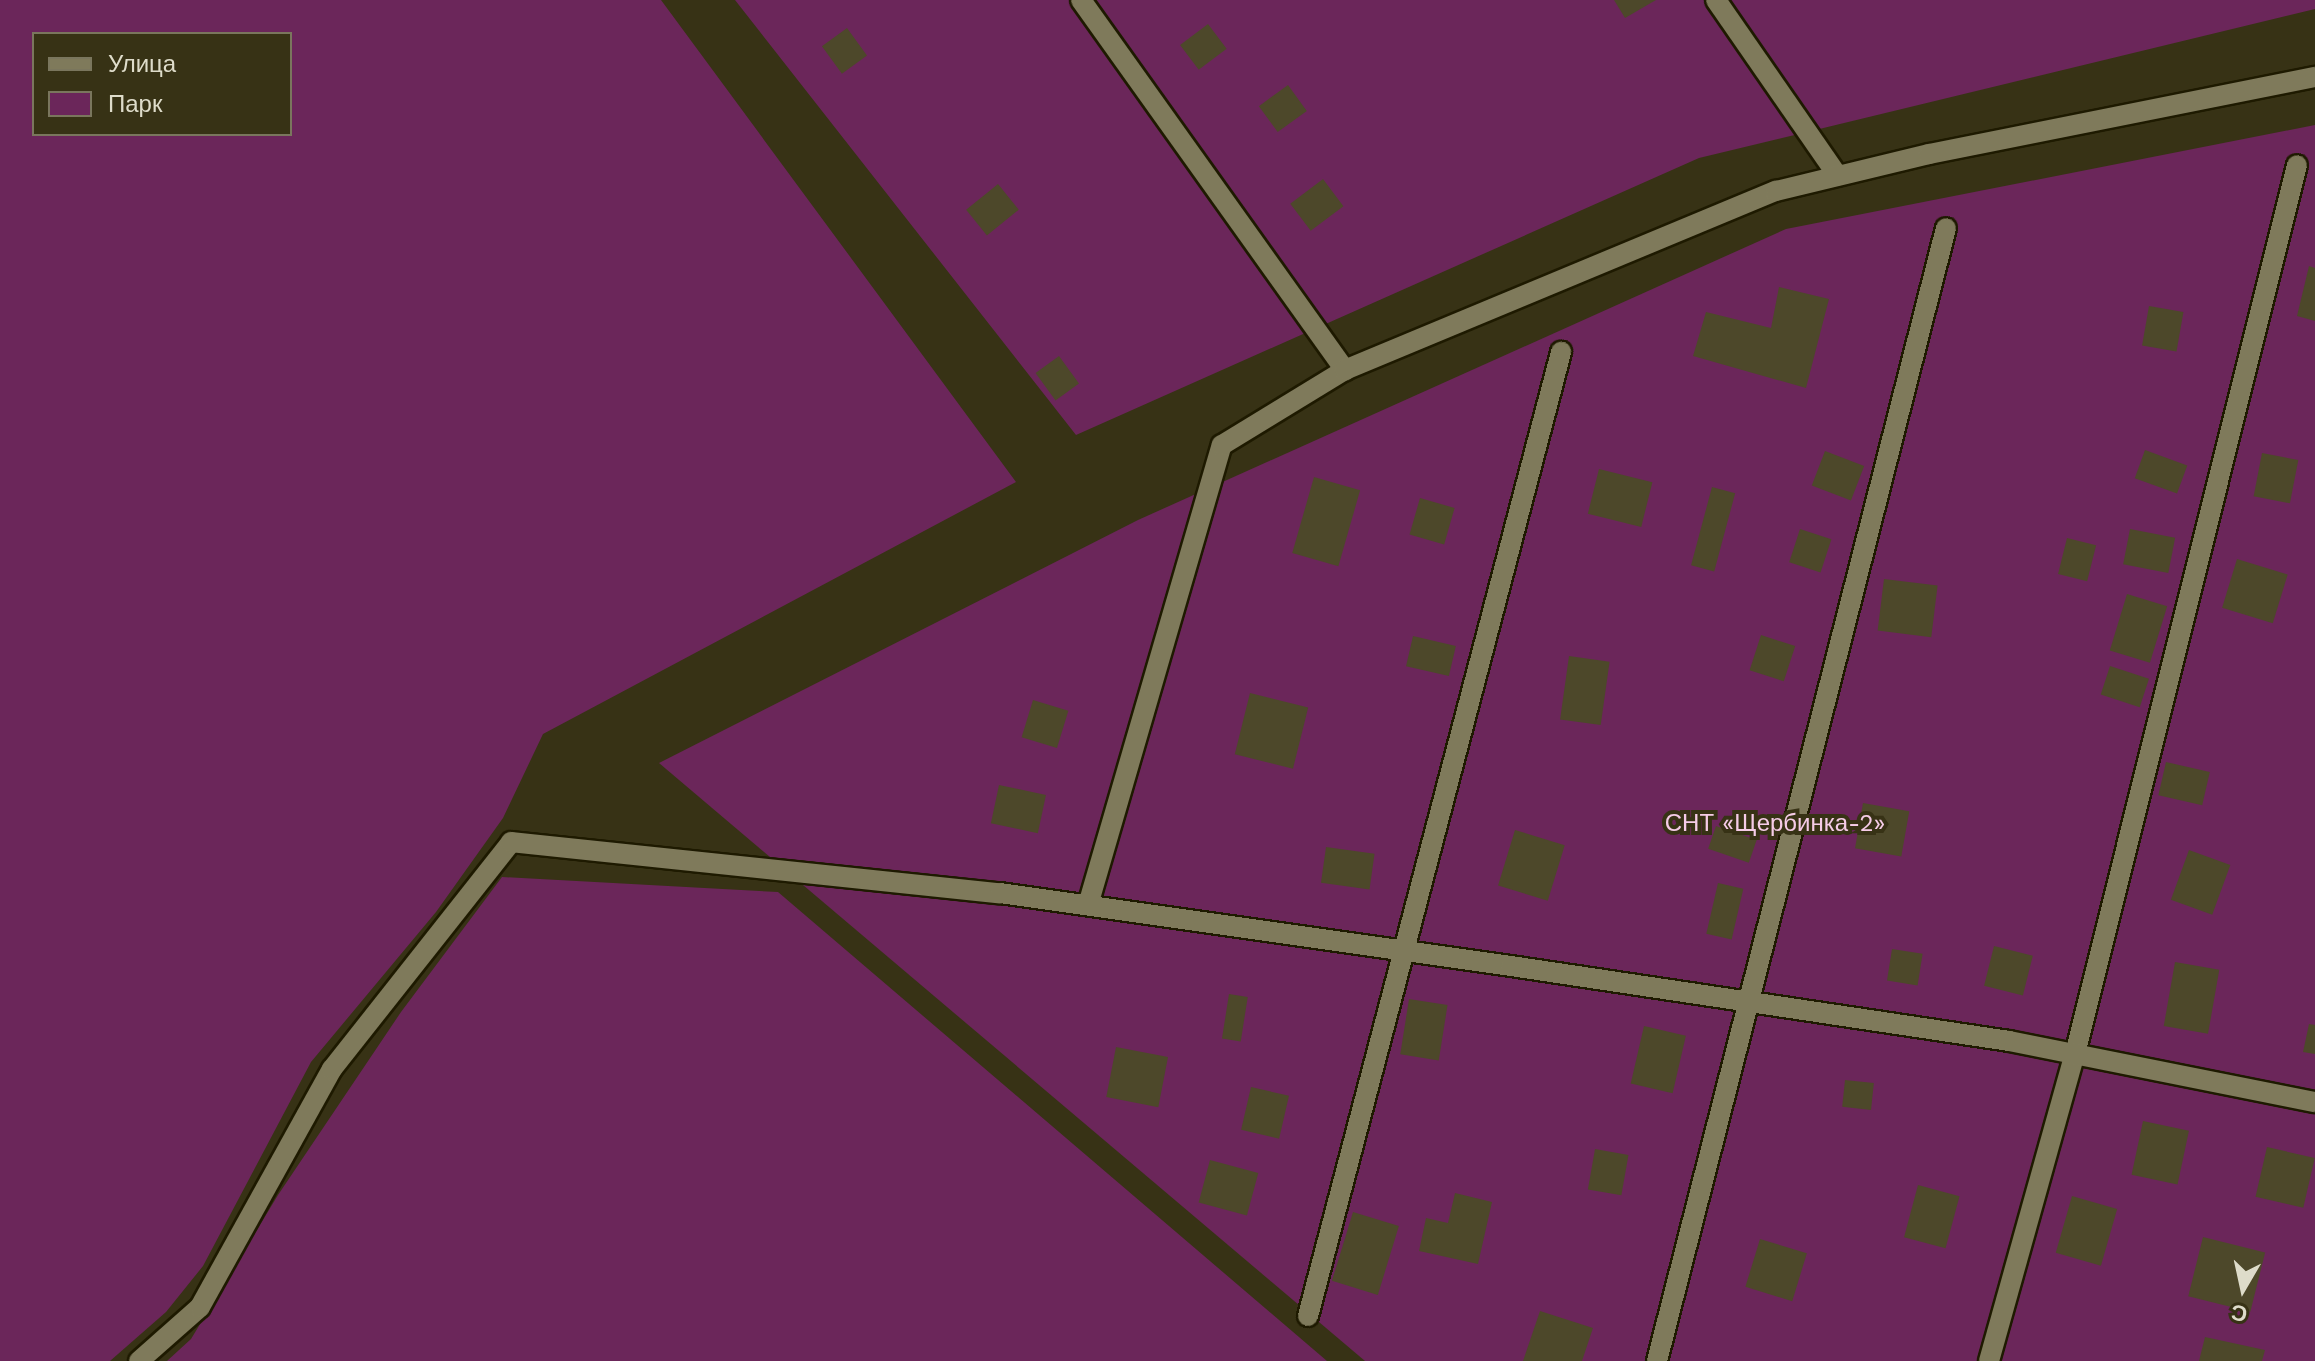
<!DOCTYPE html>
<meta charset="utf-8">
<style>
body{margin:0}
#map{position:relative;width:2315px;height:1361px;overflow:hidden;background:#373215;font-family:"Work Sans",sans-serif}
div>[style]{position:absolute}
[style*='--x']{left:calc(var(--x)*1px);top:calc(var(--y)*1px);width:calc(var(--w)*1px);rotate:calc(var(--a)*1deg)}
.green>*{inset:0;background:#6b265a}
.building>*{inset:0;background:#4d482a;transform-origin:0 0}
.roads{filter:drop-shadow(2px 0 #1e1a00) drop-shadow(-2px 0 #1e1a00) drop-shadow(0 2px #1e1a00) drop-shadow(0 -2px #1e1a00)}
.lane>*{height:20px;margin:-10px;padding:0 10px;transform-origin:10px;border-radius:10px;background:#7f7a5b}
.street>*{height:20px;margin:-10px;padding:0 10px;transform-origin:10px;border-radius:10px;background:#7f7a5b}
span{translate:-50% -50%;white-space:nowrap;text-align:center;line-height:1.15;-webkit-text-stroke:8px #373215;paint-order:stroke}
.park-label{font-size:24px;color:#f5cbe7}
.legend{position:absolute;left:32px;top:32px;width:260px;height:104px;box-sizing:border-box;background:#373215;border:2px solid #7a765d;margin:0;padding:10px 14px;list-style:none;font-size:24px;color:#dedcca}
.legend li{display:flex;align-items:center;gap:16px;height:40px}
.legend b{width:40px;border:2px solid #7a765d}
.north{position:absolute;left:2203px;top:1249px;width:80px;height:80px;-webkit-text-stroke:6px #373215;paint-order:stroke;rotate:189deg;font-size:22px;font-weight:700;line-height:32px;text-align:center;color:#dedcca}
.north::after{content:'';display:block;margin:auto;width:28px;height:36px;background:#dedcca;clip-path:polygon(50% 0,100% 100%,50% 72%,0 100%)}
</style>
<div id="map">
<div class="green">
<i style="clip-path:polygon(evenodd,0 0,661px 0,1016px 482px,543px 734px,503px 818px,436px 912px,311px 1062px,203px 1266px,166px 1312px,110px 1361px,0 1361px,0 0,34px 34px,290px 34px,290px 134px,34px 134px,34px 34px)"></i>
<i style="clip-path:polygon(735px 0,2315px 0,2315px 9px,1699px 158px,1076px 435px)"></i>
<i style="clip-path:polygon(2315px 125px,2315px 1361px,1365px 1361px,659px 763px,1138px 520px,1786px 229px)"></i>
<i style="clip-path:polygon(502px 877px,778px 892px,1327px 1361px,167px 1361px,191px 1339px,278px 1195px,401px 1012px)"></i>
</div>
<div class="building">
<i style="clip-path:polygon(1614px 0,1656px 0,1625px 18px)"></i>
<i style="left:1208px;top:24px;width:31px;height:35px;rotate:53deg"></i>
<i style="left:847px;top:28px;width:34px;height:31px;rotate:54deg"></i>
<i style="left:1288px;top:85px;width:32px;height:36px;rotate:54deg"></i>
<i style="left:1323px;top:179px;width:34px;height:41px;rotate:53deg"></i>
<i style="left:998px;top:184px;width:33px;height:41px;rotate:51deg"></i>
<i style="clip-path:polygon(2309px 266px,2315px 268px,2315px 321px,2297px 316px)"></i>
<i style="clip-path:polygon(1779px 287px,1829px 299px,1806px 388px,1693px 356px,1706px 312px,1771px 328px)"></i>
<i style="left:2149px;top:306px;width:35px;height:40px;rotate:10deg"></i>
<i style="left:1059px;top:356px;width:34px;height:29px;rotate:54deg"></i>
<i style="left:2145px;top:450px;width:45px;height:30px;rotate:20deg"></i>
<i style="left:1825px;top:451px;width:42px;height:37px;rotate:21deg"></i>
<i style="left:2262px;top:453px;width:37px;height:44px;rotate:11deg"></i>
<i style="left:1599px;top:469px;width:55px;height:46px;rotate:14deg"></i>
<i style="left:1314px;top:477px;width:48px;height:79px;rotate:16deg"></i>
<i style="left:1712px;top:487px;width:24px;height:81px;rotate:15deg"></i>
<i style="left:1420px;top:498px;width:36px;height:38px;rotate:16deg"></i>
<i style="left:1800px;top:529px;width:33px;height:35px;rotate:18deg"></i>
<i style="left:2130px;top:529px;width:46px;height:36px;rotate:11deg"></i>
<i style="left:2067px;top:538px;width:30px;height:37px;rotate:14deg"></i>
<i style="left:2237px;top:559px;width:53px;height:51px;rotate:17deg"></i>
<i style="left:1884px;top:579px;width:54px;height:52px;rotate:7deg"></i>
<i style="left:2127px;top:594px;width:42px;height:59px;rotate:17deg"></i>
<i style="left:1761px;top:635px;width:36px;height:37px;rotate:18deg"></i>
<i style="left:1413px;top:636px;width:44px;height:31px;rotate:13deg"></i>
<i style="left:1569px;top:656px;width:41px;height:64px;rotate:8deg"></i>
<i style="left:2110px;top:666px;width:41px;height:30px;rotate:18deg"></i>
<i style="left:1250px;top:693px;width:60px;height:63px;rotate:14deg"></i>
<i style="left:1033px;top:700px;width:37px;height:39px;rotate:17deg"></i>
<i style="left:2166px;top:762px;width:45px;height:34px;rotate:13deg"></i>
<i style="left:999px;top:785px;width:48px;height:39px;rotate:12deg"></i>
<i style="left:1863px;top:803px;width:47px;height:46px;rotate:10deg"></i>
<i style="left:1716px;top:826px;width:43px;height:24px;rotate:19deg"></i>
<i style="left:1515px;top:830px;width:52px;height:58px;rotate:17deg"></i>
<i style="left:1326px;top:847px;width:49px;height:36px;rotate:8deg"></i>
<i style="left:2189px;top:850px;width:44px;height:53px;rotate:20deg"></i>
<i style="left:1718px;top:883px;width:26px;height:52px;rotate:13deg"></i>
<i style="left:1994px;top:946px;width:40px;height:41px;rotate:14deg"></i>
<i style="left:1892px;top:949px;width:31px;height:32px;rotate:9deg"></i>
<i style="left:2175px;top:962px;width:45px;height:65px;rotate:10deg"></i>
<i style="left:1229px;top:994px;width:19px;height:45px;rotate:9deg"></i>
<i style="left:1409px;top:999px;width:39px;height:56px;rotate:9deg"></i>
<i style="clip-path:polygon(2309px 1024px,2315px 1025px,2315px 1054px,2303px 1052px)"></i>
<i style="left:1644px;top:1026px;width:43px;height:59px;rotate:13deg"></i>
<i style="left:1116px;top:1047px;width:53px;height:51px;rotate:11deg"></i>
<i style="left:1845px;top:1080px;width:29px;height:27px;rotate:6deg"></i>
<i style="left:1251px;top:1087px;width:39px;height:44px;rotate:13deg"></i>
<i style="left:2143px;top:1121px;width:47px;height:55px;rotate:12deg"></i>
<i style="left:2267px;top:1147px;width:49px;height:51px;rotate:13deg"></i>
<i style="left:1595px;top:1149px;width:34px;height:41px;rotate:10deg"></i>
<i style="left:1210px;top:1160px;width:50px;height:44px;rotate:15deg"></i>
<i style="left:1918px;top:1185px;width:43px;height:54px;rotate:15deg"></i>
<i style="clip-path:polygon(1455px 1193px,1492px 1202px,1478px 1264px,1419px 1251px,1426px 1218px,1448px 1223px)"></i>
<i style="left:2072px;top:1196px;width:47px;height:59px;rotate:16deg"></i>
<i style="left:1353px;top:1212px;width:48px;height:72px;rotate:17deg"></i>
<i style="left:2203px;top:1237px;width:64px;height:61px;rotate:14deg"></i>
<i style="left:1760px;top:1239px;width:49px;height:50px;rotate:17deg"></i>
<i style="clip-path:polygon(1540px 1311px,1593px 1328px,1582px 1361px,1523px 1361px)"></i>
<i style="clip-path:polygon(2205px 1337px,2265px 1350px,2262px 1361px,2199px 1361px)"></i>
</div>
<div class="roads">
<div class="lane">
<i style="--x:1081;--y:0;--w:455;--a:54.5"></i>
<i style="--x:1716;--y:0;--w:213;--a:55.3"></i>
<i style="--x:1088;--y:905;--w:479;--a:-73.8"></i>
<i style="--x:1222;--y:445;--w:144;--a:-31.4"></i>
<i style="--x:1345;--y:370;--w:467;--a:-22.6"></i>
<i style="--x:1776;--y:191;--w:157;--a:-13.6"></i>
<i style="--x:1929;--y:154;--w:394;--a:-11.3"></i>
<i style="--x:1308;--y:1316;--w:997;--a:-75.29"></i>
<i style="--x:1657;--y:1361;--w:1169;--a:-75.69"></i>
<i style="--x:1989;--y:1361;--w:319;--a:-74.4"></i>
<i style="--x:2075;--y:1054;--w:916;--a:-75.98"></i>
</div>
<div class="street">
<i style="--x:139;--y:1361;--w:81;--a:-41.5"></i>
<i style="--x:200;--y:1307;--w:272;--a:-61"></i>
<i style="--x:332;--y:1069;--w:289;--a:-51.7"></i>
<i style="--x:511;--y:842;--w:492;--a:6"></i>
<i style="--x:1000;--y:893;--w:516;--a:8.13"></i>
<i style="--x:1511;--y:966;--w:504;--a:8.56"></i>
<i style="--x:2009;--y:1041;--w:312;--a:11.3"></i>
</div>
</div>
<div class="park-label">
<span style="left:1775px;top:824px">СНТ «Щербинка-2»</span>
</div>
<ul class="legend">
<li><b style="height:10px;background:#7f7a5b"></b>Улица</li>
<li><b style="height:22px;background:#6b265a"></b>Парк</li>
</ul>
<div class="north">С</div>
</div>
